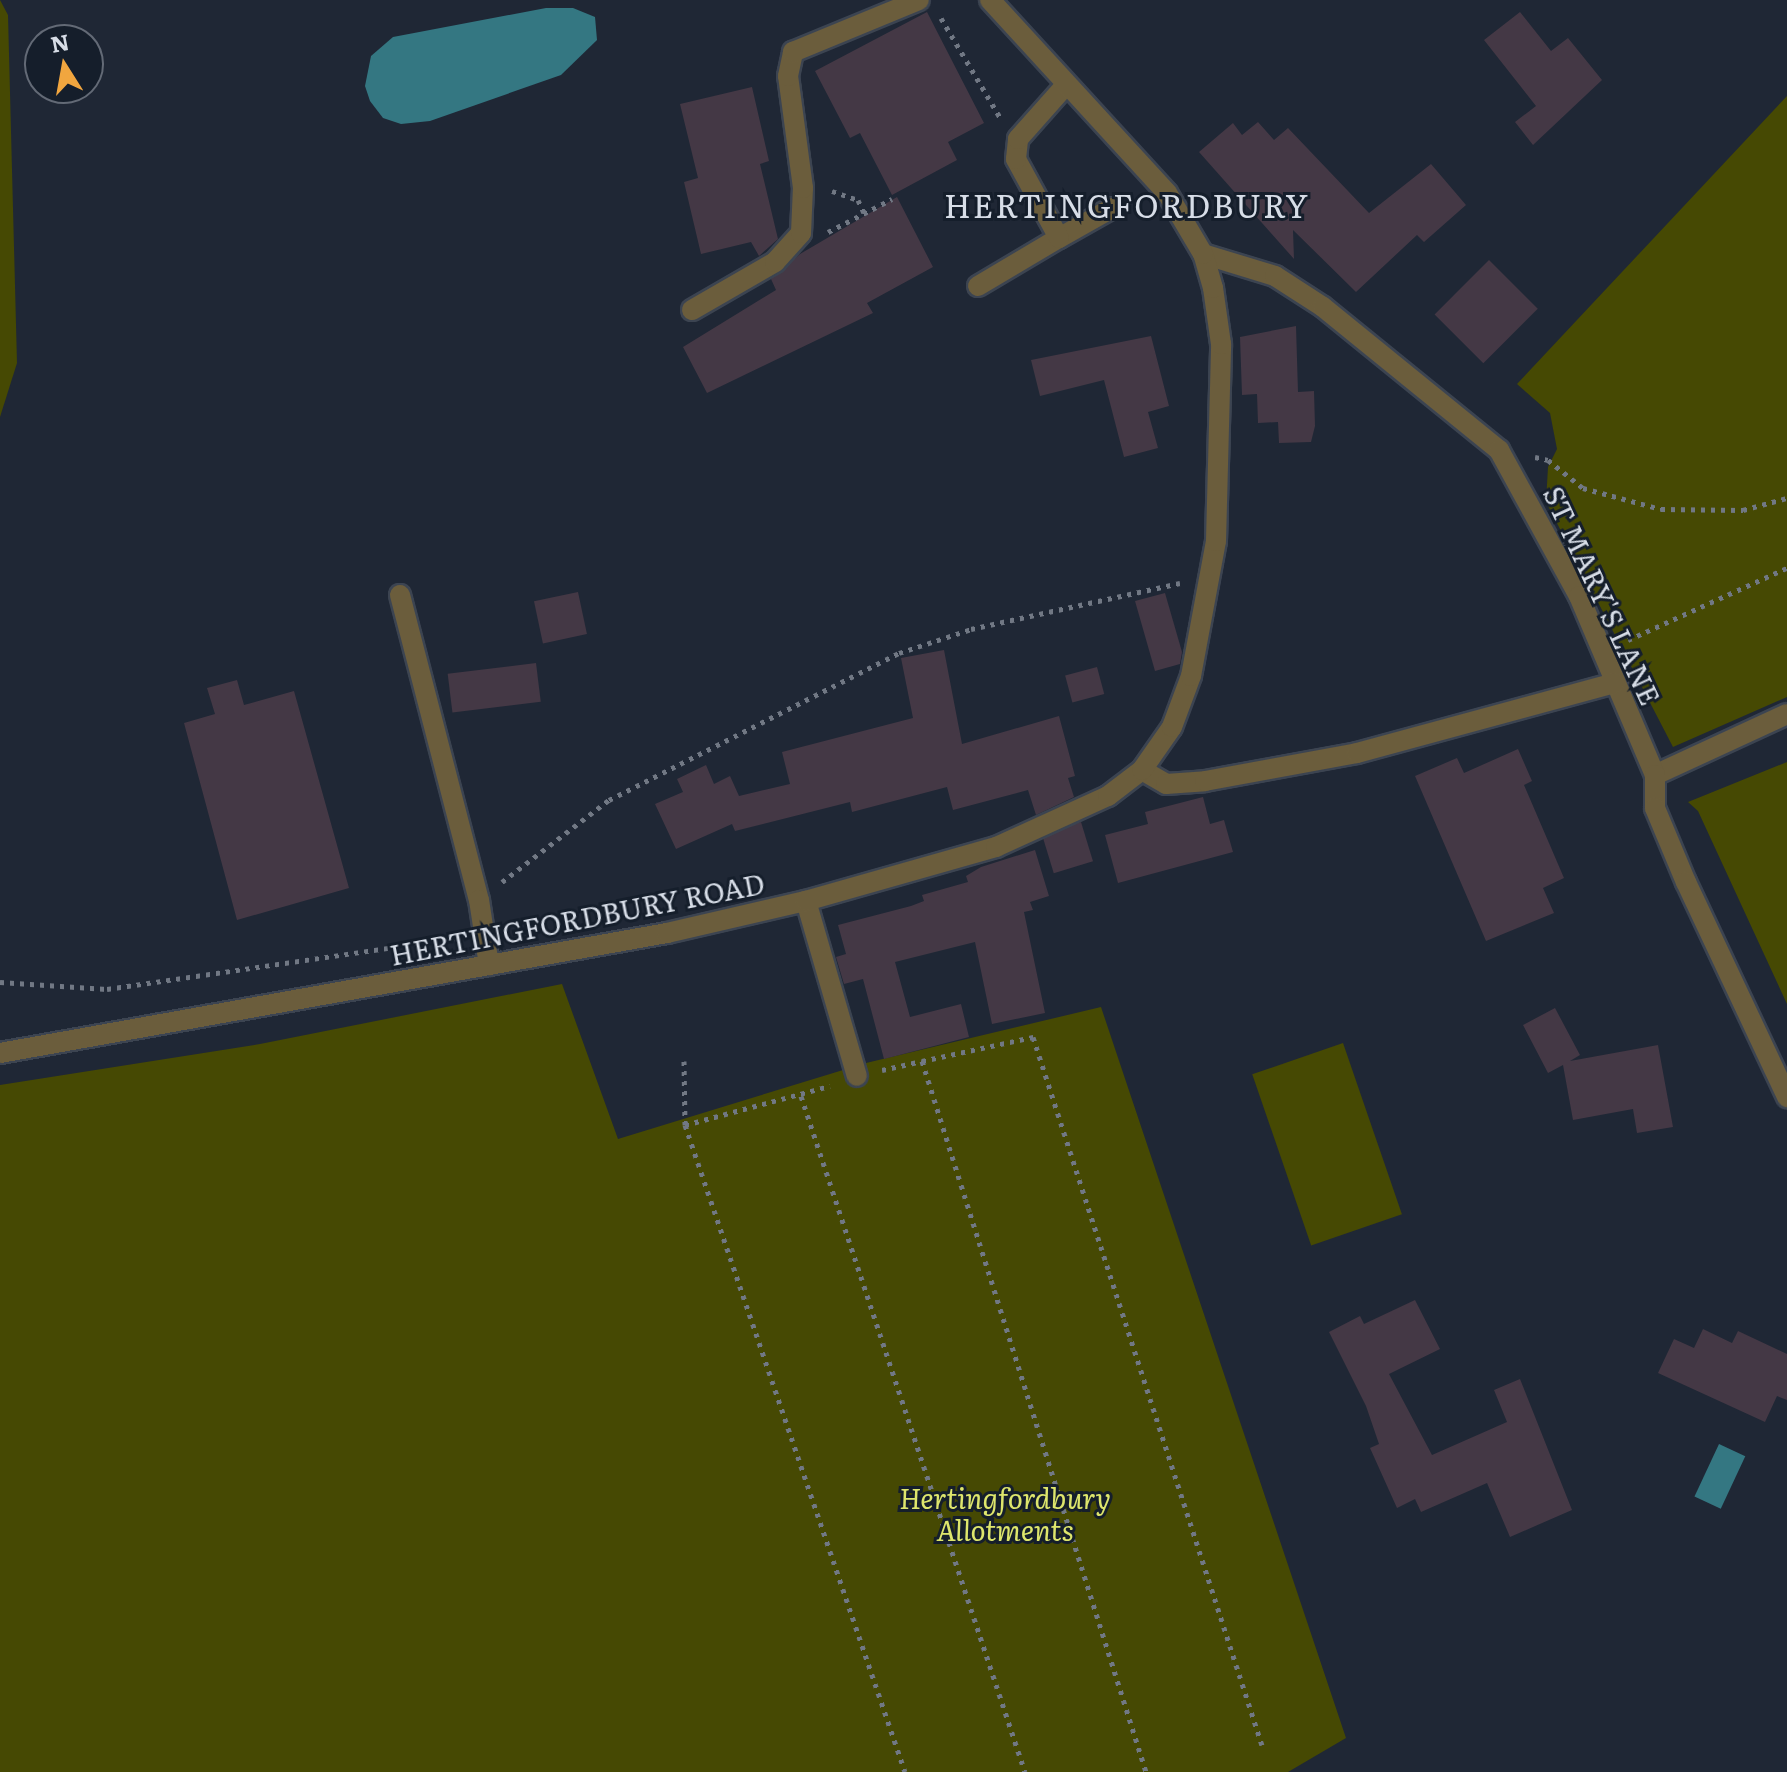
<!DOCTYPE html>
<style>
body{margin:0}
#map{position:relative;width:1787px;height:1772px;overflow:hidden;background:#1f2735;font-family:Literata,serif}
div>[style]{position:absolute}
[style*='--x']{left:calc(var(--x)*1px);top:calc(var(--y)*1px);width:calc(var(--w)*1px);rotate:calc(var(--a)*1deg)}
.green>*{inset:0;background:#464903;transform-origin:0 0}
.water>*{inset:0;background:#347782;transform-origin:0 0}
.building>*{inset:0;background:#443845;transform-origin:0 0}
.path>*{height:5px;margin-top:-2.5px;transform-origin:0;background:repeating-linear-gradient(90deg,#717884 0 4px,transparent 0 10px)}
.roads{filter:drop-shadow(2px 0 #3c4451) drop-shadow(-2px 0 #3c4451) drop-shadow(0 2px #3c4451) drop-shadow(0 -2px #3c4451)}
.lane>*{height:20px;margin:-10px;padding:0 10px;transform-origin:10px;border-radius:10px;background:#6b5d3c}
.street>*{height:20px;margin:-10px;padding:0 10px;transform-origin:10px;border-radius:10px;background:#6b5d3c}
span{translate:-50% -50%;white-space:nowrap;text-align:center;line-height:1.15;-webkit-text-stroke:6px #151e2b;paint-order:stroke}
.street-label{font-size:28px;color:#d7dde7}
.park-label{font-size:28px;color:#dee66c;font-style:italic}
.quarter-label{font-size:32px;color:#d7dde7;letter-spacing:2px}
.north{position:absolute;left:24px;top:24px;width:80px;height:80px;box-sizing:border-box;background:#151e2b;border:2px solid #636a76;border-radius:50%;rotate:349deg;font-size:22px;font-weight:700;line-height:32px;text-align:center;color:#d7dde7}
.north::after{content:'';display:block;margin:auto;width:28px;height:36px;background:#f1a63f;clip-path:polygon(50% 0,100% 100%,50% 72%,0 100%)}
</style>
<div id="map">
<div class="green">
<i style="clip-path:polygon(0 0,8px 15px,17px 363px,0 417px)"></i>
<i style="clip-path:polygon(1787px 96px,1787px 697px,1673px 747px,1546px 502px,1548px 467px,1557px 449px,1550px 413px,1517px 384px)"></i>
<i style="clip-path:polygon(1787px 762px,1787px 1004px,1698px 811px,1688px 802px)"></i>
<i style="clip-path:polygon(562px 984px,618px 1139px,866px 1063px,1101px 1007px,1346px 1738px,1288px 1772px,0 1772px,0 1085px,260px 1044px)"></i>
<i style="left:1343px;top:1043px;width:181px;height:96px;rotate:71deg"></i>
</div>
<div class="water">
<i style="clip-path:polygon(546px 8px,573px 8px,595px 17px,597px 40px,561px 75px,430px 121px,401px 124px,383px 118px,370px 101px,365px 86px,371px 56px,393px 37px)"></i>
<i style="left:1719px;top:1444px;width:29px;height:58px;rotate:25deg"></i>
</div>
<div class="building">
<i style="clip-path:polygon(927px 12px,984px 123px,948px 142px,957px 160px,892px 195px,860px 133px,850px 138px,815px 71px)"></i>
<i style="clip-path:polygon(1520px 12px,1551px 51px,1568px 38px,1602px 80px,1533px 145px,1515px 122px,1536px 106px,1484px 40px)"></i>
<i style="clip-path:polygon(752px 87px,769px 161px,760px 164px,778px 239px,759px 256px,751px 242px,701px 254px,684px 182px,698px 178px,680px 104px)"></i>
<i style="clip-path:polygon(1258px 122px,1274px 140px,1288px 128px,1369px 213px,1431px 164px,1466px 205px,1424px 242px,1417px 235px,1356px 292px,1293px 230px,1294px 259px,1199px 152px,1233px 123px,1242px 135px)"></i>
<i style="clip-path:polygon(897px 197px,933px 267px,867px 303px,873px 313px,707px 393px,683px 347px,776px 290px,771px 279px,800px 254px)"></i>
<i style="left:1489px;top:260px;width:69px;height:77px;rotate:45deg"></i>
<i style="clip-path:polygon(1296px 326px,1298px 392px,1314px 391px,1315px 426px,1311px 442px,1279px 443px,1278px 422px,1258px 423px,1257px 394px,1242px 395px,1240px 337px)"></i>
<i style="clip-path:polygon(1151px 336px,1169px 406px,1148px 412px,1158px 448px,1124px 457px,1104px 380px,1040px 396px,1031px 360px)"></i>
<i style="left:578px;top:592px;width:43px;height:45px;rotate:78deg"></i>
<i style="clip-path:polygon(1165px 593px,1182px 652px,1180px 664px,1155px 671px,1135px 601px)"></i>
<i style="clip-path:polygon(944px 650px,962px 744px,1059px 716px,1075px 776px,1068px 778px,1074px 797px,1036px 815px,1028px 790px,953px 810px,947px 787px,852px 812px,850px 802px,735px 831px,732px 824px,676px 849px,655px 804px,683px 792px,677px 779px,706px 765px,714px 784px,730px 776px,739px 796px,790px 784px,782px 752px,913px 718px,901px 658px)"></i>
<i style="left:536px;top:663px;width:39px;height:89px;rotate:83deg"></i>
<i style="left:1097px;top:667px;width:28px;height:33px;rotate:75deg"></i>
<i style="clip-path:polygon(237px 680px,244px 705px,294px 691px,349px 888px,237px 920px,184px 723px,215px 714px,207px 688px)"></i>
<i style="clip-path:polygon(1518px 749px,1532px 781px,1524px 785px,1564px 878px,1543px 888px,1554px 913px,1486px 941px,1415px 776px,1457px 758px,1464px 773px)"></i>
<i style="clip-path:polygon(1203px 797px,1210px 824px,1224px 820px,1233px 852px,1118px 883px,1105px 835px,1148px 824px,1145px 812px)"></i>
<i style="left:1081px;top:822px;width:41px;height:41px;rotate:73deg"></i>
<i style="clip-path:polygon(1035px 850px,1049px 896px,1030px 902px,1033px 910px,1024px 912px,1045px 1013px,992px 1024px,975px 942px,895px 962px,910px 1017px,961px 1004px,969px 1037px,884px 1059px,863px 979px,844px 984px,836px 957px,846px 954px,838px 925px,911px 906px,924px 901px,922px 895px,968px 882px,966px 876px,981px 867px)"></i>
<i style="clip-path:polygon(1555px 1008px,1580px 1055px,1570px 1061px,1658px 1045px,1673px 1127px,1637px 1133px,1633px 1109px,1573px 1120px,1563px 1065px,1548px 1073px,1523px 1025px)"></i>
<i style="clip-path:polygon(1415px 1300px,1440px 1349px,1389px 1374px,1432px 1455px,1507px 1422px,1494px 1390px,1520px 1379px,1572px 1510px,1510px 1537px,1487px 1483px,1421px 1512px,1415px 1499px,1397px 1508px,1370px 1448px,1379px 1444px,1366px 1406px,1329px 1332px,1360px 1316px,1364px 1324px)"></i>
<i style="clip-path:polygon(1703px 1329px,1732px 1343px,1738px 1331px,1787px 1354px,1787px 1400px,1777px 1396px,1765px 1422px,1658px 1373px,1674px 1339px,1694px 1348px)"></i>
</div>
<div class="path">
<i style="--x:941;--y:18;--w:117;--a:59.3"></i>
<i style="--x:832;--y:191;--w:28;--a:19"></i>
<i style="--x:858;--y:200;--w:14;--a:65"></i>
<i style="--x:828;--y:232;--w:72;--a:-27.3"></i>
<i style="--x:1535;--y:457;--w:13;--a:13"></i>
<i style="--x:1548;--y:460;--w:45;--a:38.7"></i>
<i style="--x:1583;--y:488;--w:81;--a:15.1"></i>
<i style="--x:1661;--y:509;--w:82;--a:0.7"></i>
<i style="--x:1743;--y:510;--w:46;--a:-15.3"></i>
<i style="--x:1628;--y:640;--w:175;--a:-24.4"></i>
<i style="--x:502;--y:882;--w:135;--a:-37.5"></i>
<i style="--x:609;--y:800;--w:325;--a:-26.9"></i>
<i style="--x:899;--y:653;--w:76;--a:-18.4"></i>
<i style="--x:971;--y:629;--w:214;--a:-12.4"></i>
<i style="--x:0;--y:982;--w:107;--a:3.7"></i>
<i style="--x:107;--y:989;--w:354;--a:-8.3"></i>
<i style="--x:684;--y:1061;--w:64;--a:89.1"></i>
<i style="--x:685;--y:1125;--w:683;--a:71.22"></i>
<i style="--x:922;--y:1061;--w:114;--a:-12.2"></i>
<i style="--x:1033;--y:1037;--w:744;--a:72.08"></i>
<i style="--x:882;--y:1070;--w:41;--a:-12.7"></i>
<i style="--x:922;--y:1061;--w:745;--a:72.51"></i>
<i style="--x:801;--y:1096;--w:712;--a:71.67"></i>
<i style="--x:685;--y:1125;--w:150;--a:-15.1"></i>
</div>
<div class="roads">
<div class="lane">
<i style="--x:1059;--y:238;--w:61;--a:-29.5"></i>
<i style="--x:978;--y:286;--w:94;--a:-30.7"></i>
<i style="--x:1059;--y:238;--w:90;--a:-118.6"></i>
<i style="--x:1016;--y:159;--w:20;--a:-84"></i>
<i style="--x:1018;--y:139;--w:72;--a:-48.4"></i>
<i style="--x:692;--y:310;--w:96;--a:-30"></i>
<i style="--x:775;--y:262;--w:39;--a:-48"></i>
<i style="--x:801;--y:233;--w:45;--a:-87.5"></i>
<i style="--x:803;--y:188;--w:113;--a:-97.6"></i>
<i style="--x:788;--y:76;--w:25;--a:-78"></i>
<i style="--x:793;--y:52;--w:136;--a:-22.4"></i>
<i style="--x:1655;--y:775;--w:145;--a:-24.8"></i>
<i style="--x:806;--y:901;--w:182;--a:73.8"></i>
</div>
<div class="street">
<i style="--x:1203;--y:254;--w:75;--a:17"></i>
<i style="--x:1275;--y:276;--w:57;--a:32.9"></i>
<i style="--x:1323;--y:307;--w:227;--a:39.1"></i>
<i style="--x:1499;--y:450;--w:166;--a:61.3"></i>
<i style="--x:1579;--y:596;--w:194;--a:67"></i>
<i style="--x:1655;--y:775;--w:33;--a:90"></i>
<i style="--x:1655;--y:808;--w:80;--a:67.3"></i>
<i style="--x:1686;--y:882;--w:238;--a:64.8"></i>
<i style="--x:400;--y:595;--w:315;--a:75.5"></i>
<i style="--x:479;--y:900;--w:66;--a:81.3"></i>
<i style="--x:1142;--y:770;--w:28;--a:30"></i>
<i style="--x:1166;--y:784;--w:39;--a:-4"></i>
<i style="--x:1205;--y:781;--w:155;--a:-10.4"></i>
<i style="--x:1357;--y:753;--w:267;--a:-15.2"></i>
<i style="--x:0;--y:1053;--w:678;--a:-10.2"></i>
<i style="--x:667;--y:933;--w:143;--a:-13"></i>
<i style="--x:806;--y:901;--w:198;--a:-15.9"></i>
<i style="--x:996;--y:847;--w:123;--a:-24.5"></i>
<i style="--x:1108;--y:796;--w:43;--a:-37.4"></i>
<i style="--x:1142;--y:770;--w:52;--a:-55.1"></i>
<i style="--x:1172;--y:727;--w:54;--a:-69.6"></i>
<i style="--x:1191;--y:676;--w:137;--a:-79.5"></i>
<i style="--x:1216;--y:541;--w:197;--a:-88.5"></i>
<i style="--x:1221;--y:344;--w:57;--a:-98.1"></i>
<i style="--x:1213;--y:288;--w:35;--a:-106"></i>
<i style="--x:1203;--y:254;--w:71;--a:-120.5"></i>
<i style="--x:1167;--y:193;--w:262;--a:-132.5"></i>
</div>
</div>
<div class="street-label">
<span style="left:1603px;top:595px;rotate:65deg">ST MARY'S LANE</span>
<span style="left:577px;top:918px;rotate:-11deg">HERTINGFORDBURY ROAD</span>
</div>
<div class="park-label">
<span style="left:1005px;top:1513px">Hertingfordbury<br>Allotments</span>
</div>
<div class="quarter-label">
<span style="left:1127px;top:204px">HERTINGFORDBURY</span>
</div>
<div class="north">N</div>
</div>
